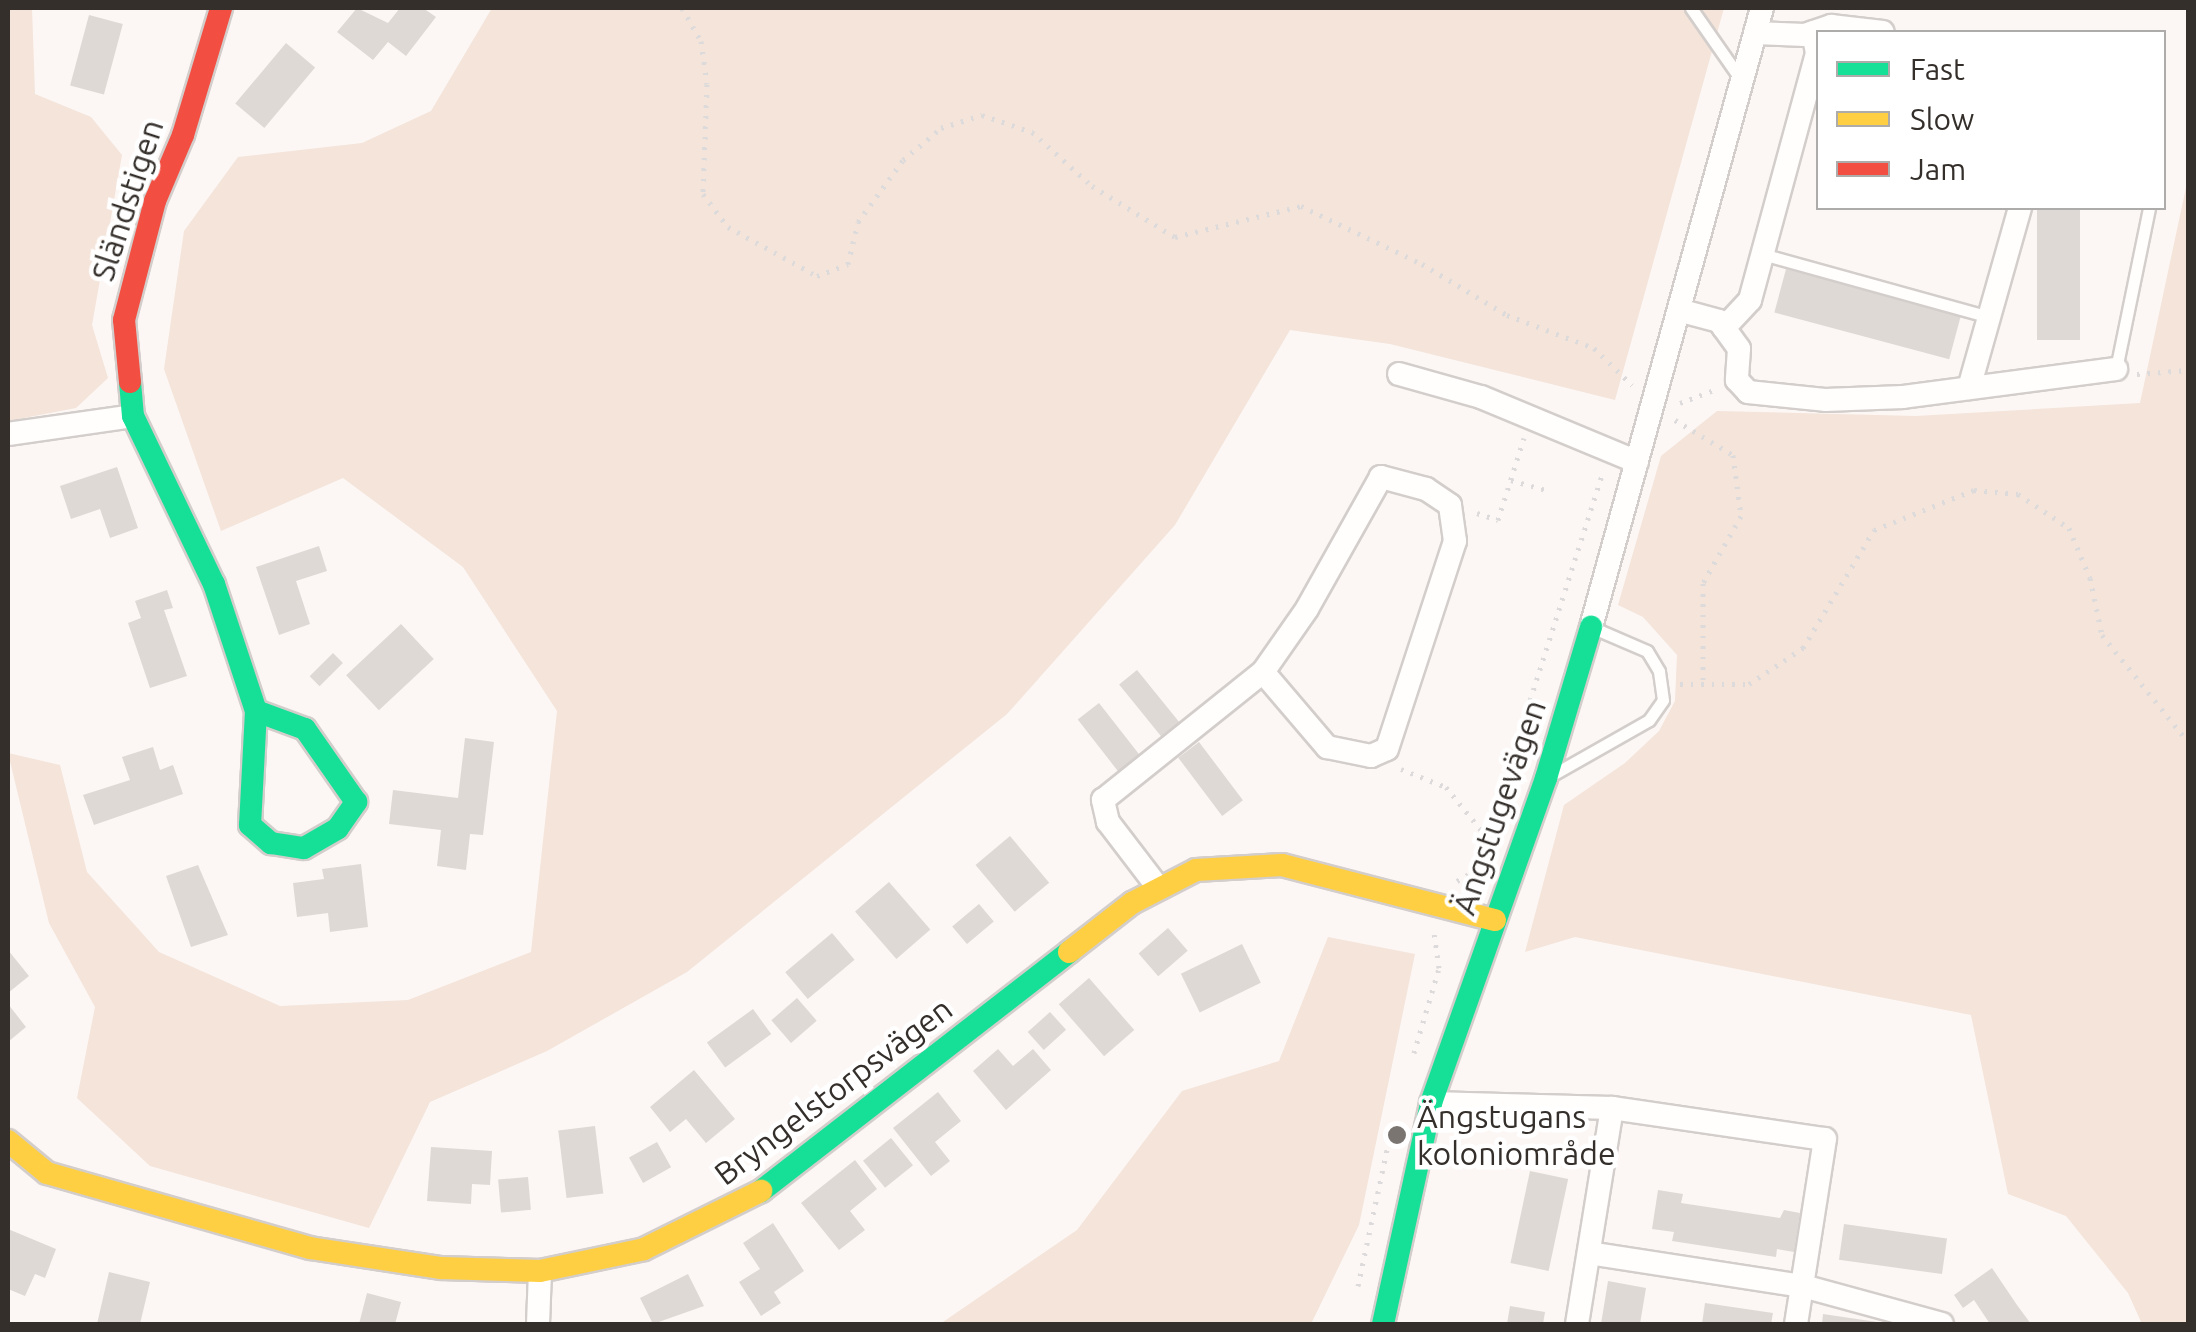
<!DOCTYPE html>
<meta charset="utf-8">
<style>
body{margin:0}
#map{position:relative;width:2196px;height:1332px;overflow:hidden;background:#fcf7f4;font-family:Ubuntu,sans-serif}
div>[style]{position:absolute}
[style*='--x']{left:calc(var(--x)*1px);top:calc(var(--y)*1px);width:calc(var(--w)*1px);rotate:calc(var(--a)*1deg)}
.green>*{inset:0;background:#f4e4da}
.building>*{inset:0;background:#ded9d5;transform-origin:0 0}
.path>*{height:5px;margin-top:-2.5px;transform-origin:0;background:repeating-linear-gradient(90deg,#dcdada 0 2.5px,transparent 0 10.5px)}
.roads{filter:drop-shadow(2px 0 #d3cecb) drop-shadow(-2px 0 #d3cecb) drop-shadow(0 2px #d3cecb) drop-shadow(0 -2px #d3cecb)}
.lane>*{height:11px;margin:-5.5px;padding:0 5.5px;transform-origin:5.5px;border-radius:5.5px;background:#fffefd}
.street>*{height:22px;margin:-11px;padding:0 11px;transform-origin:11px;border-radius:11px;background:#fffefd}
.fast>*{height:22px;margin:-11px;padding:0 11px;transform-origin:11px;border-radius:11px;background:#16e098}
.slow>*{height:22px;margin:-11px;padding:0 11px;transform-origin:11px;border-radius:11px;background:#ffcf43}
.jam>*{height:22px;margin:-11px;padding:0 11px;transform-origin:11px;border-radius:11px;background:#f24e42}
.dots>*{width:28px;height:28px;translate:-50% -50%;box-sizing:border-box;border:5px solid #fff;border-radius:50%}
span{translate:-50% -50%;white-space:nowrap;text-align:center;line-height:1.15;-webkit-text-stroke:9px #fff;paint-order:stroke}
.street-label{font-size:32px;color:#342f2b}
.poi-label{font-size:32px;color:#342f2b}
.left{translate:0 -50%;text-align:left}
.frame{position:absolute;inset:0;border:10px solid #342f2b;pointer-events:none}
.legend{position:absolute;left:1816px;top:30px;width:350px;height:180px;box-sizing:border-box;background:#fff;border:2px solid #aeacaa;margin:0;padding:12px 18px;list-style:none;font-size:30px;color:#342f2b}
.legend li{display:flex;align-items:center;gap:20px;height:50px}
.legend b{width:50px;border:2px solid #aeacaa}
</style>
<div id="map">
<div class="green">
<i style="clip-path:polygon(8px 8px,32px 8px,35px 94px,91px 117px,122px 155px,92px 325px,108px 378px,76px 408px,8px 421px)"></i>
<i style="clip-path:polygon(492px 8px,1724px 8px,1615px 400px,1390px 344px,1290px 330px,1175px 525px,1007px 714px,687px 972px,547px 1051px,430px 1102px,369px 1228px,150px 1166px,77px 1098px,95px 1007px,49px 923px,8px 753px,60px 765px,87px 872px,159px 952px,280px 1006px,408px 1000px,531px 952px,557px 711px,463px 567px,343px 478px,221px 531px,164px 369px,184px 231px,238px 157px,362px 143px,431px 111px)"></i>
<i style="clip-path:polygon(2188px 178px,2188px 1324px,2142px 1324px,2128px 1293px,2066px 1216px,2008px 1194px,1971px 1015px,1575px 937px,1525px 952px,1564px 805px,1625px 763px,1659px 731px,1675px 701px,1677px 655px,1643px 617px,1618px 605px,1661px 456px,1717px 411px,1916px 416px,2140px 403px)"></i>
<i style="clip-path:polygon(1328px 937px,1415px 954px,1359px 1225px,1311px 1324px,940px 1324px,1077px 1230px,1182px 1091px,1279px 1061px)"></i>
</div>
<div class="building">
<i style="clip-path:polygon(357px 8px,388px 23px,400px 8px,423px 8px,436px 17px,406px 56px,388px 42px,373px 60px,337px 32px)"></i>
<i style="left:89px;top:15px;width:35px;height:73px;rotate:15deg"></i>
<i style="left:286px;top:43px;width:38px;height:79px;rotate:40deg"></i>
<i style="left:2037px;top:208px;width:43px;height:132px"></i>
<i style="left:1786px;top:269px;width:181px;height:45px;rotate:15deg"></i>
<i style="clip-path:polygon(117px 467px,138px 528px,110px 538px,100px 509px,71px 519px,60px 486px)"></i>
<i style="clip-path:polygon(319px 546px,327px 571px,296px 581px,310px 624px,279px 635px,256px 567px)"></i>
<i style="clip-path:polygon(167px 590px,173px 608px,164px 610px,187px 676px,150px 688px,128px 623px,141px 618px,135px 601px)"></i>
<i style="left:401px;top:624px;width:48px;height:75px;rotate:47deg"></i>
<i style="left:333px;top:653px;width:14px;height:33px;rotate:45deg"></i>
<i style="left:1137px;top:670px;width:67px;height:23px;rotate:51deg"></i>
<i style="left:1099px;top:703px;width:66px;height:27px;rotate:52deg"></i>
<i style="clip-path:polygon(465px 738px,494px 742px,483px 835px,470px 834px,466px 870px,437px 866px,441px 830px,389px 824px,393px 790px,458px 798px)"></i>
<i style="left:1199px;top:742px;width:73px;height:26px;rotate:53deg"></i>
<i style="clip-path:polygon(153px 747px,160px 770px,173px 765px,183px 794px,94px 825px,83px 795px,130px 780px,122px 757px)"></i>
<i style="left:1010px;top:836px;width:61px;height:45px;rotate:50deg"></i>
<i style="clip-path:polygon(361px 864px,368px 927px,330px 932px,328px 913px,297px 917px,293px 883px,324px 879px,322px 869px)"></i>
<i style="clip-path:polygon(198px 865px,228px 935px,191px 947px,166px 876px)"></i>
<i style="left:889px;top:882px;width:63px;height:45px;rotate:49deg"></i>
<i style="left:979px;top:904px;width:23px;height:35px;rotate:50deg"></i>
<i style="left:1168px;top:928px;width:30px;height:39px;rotate:49deg"></i>
<i style="left:832px;top:933px;width:35px;height:61px;rotate:50deg"></i>
<i style="left:1242px;top:944px;width:43px;height:68px;rotate:64deg"></i>
<i style="clip-path:polygon(8px 950px,29px 976px,8px 993px)"></i>
<i style="left:1089px;top:978px;width:69px;height:40px;rotate:49deg"></i>
<i style="left:797px;top:998px;width:30px;height:34px;rotate:49deg"></i>
<i style="clip-path:polygon(8px 1004px,26px 1027px,8px 1042px)"></i>
<i style="left:753px;top:1009px;width:31px;height:57px;rotate:54deg"></i>
<i style="left:1050px;top:1012px;width:24px;height:30px;rotate:48deg"></i>
<i style="clip-path:polygon(998px 1049px,1013px 1066px,1033px 1049px,1051px 1070px,1006px 1110px,973px 1071px)"></i>
<i style="clip-path:polygon(694px 1070px,735px 1119px,706px 1143px,686px 1119px,670px 1132px,650px 1107px)"></i>
<i style="clip-path:polygon(938px 1092px,961px 1121px,935px 1142px,950px 1161px,931px 1176px,893px 1128px)"></i>
<i style="left:595px;top:1126px;width:68px;height:37px;rotate:83deg"></i>
<i style="left:891px;top:1138px;width:35px;height:36px;rotate:51deg"></i>
<i style="left:657px;top:1142px;width:29px;height:32px;rotate:61deg"></i>
<i style="clip-path:polygon(431px 1147px,492px 1151px,490px 1185px,472px 1184px,471px 1204px,427px 1201px)"></i>
<i style="clip-path:polygon(855px 1160px,877px 1189px,850px 1211px,865px 1230px,839px 1250px,801px 1203px)"></i>
<i style="left:1530px;top:1171px;width:39px;height:94px;rotate:12deg"></i>
<i style="left:528px;top:1177px;width:33px;height:30px;rotate:85deg"></i>
<i style="clip-path:polygon(1658px 1190px,1683px 1194px,1681px 1203px,1780px 1218px,1784px 1210px,1800px 1213px,1794px 1252px,1777px 1249px,1776px 1257px,1672px 1241px,1674px 1232px,1652px 1229px)"></i>
<i style="clip-path:polygon(773px 1223px,804px 1271px,774px 1292px,781px 1303px,761px 1316px,739px 1282px,760px 1269px,743px 1243px)"></i>
<i style="left:1844px;top:1224px;width:104px;height:36px;rotate:8deg"></i>
<i style="clip-path:polygon(8px 1229px,56px 1249px,45px 1278px,35px 1274px,25px 1296px,8px 1289px)"></i>
<i style="clip-path:polygon(1992px 1268px,2017px 1305px,2031px 1324px,1990px 1324px,1974px 1300px,1963px 1308px,1954px 1295px)"></i>
<i style="clip-path:polygon(109px 1272px,150px 1282px,140px 1324px,97px 1324px)"></i>
<i style="clip-path:polygon(688px 1274px,704px 1306px,653px 1324px,640px 1298px)"></i>
<i style="clip-path:polygon(1608px 1281px,1646px 1288px,1640px 1324px,1601px 1324px)"></i>
<i style="clip-path:polygon(367px 1293px,401px 1302px,395px 1324px,359px 1324px)"></i>
<i style="clip-path:polygon(1705px 1303px,1773px 1313px,1771px 1324px,1702px 1324px)"></i>
<i style="clip-path:polygon(1510px 1306px,1545px 1312px,1543px 1324px,1507px 1324px)"></i>
<i style="clip-path:polygon(1823px 1314px,1877px 1322px,1876px 1324px,1822px 1324px)"></i>
</div>
<div class="path">
<i style="--x:682;--y:8;--w:38;--a:60"></i>
<i style="--x:701;--y:41;--w:43;--a:82.1"></i>
<i style="--x:707;--y:84;--w:110;--a:92.1"></i>
<i style="--x:703;--y:194;--w:41;--a:52.9"></i>
<i style="--x:728;--y:227;--w:102;--a:28.8"></i>
<i style="--x:817;--y:276;--w:33;--a:-21"></i>
<i style="--x:848;--y:264;--w:43;--a:-76.6"></i>
<i style="--x:858;--y:222;--w:77;--a:-54"></i>
<i style="--x:903;--y:160;--w:50;--a:-40.1"></i>
<i style="--x:941;--y:128;--w:43;--a:-17.6"></i>
<i style="--x:982;--y:115;--w:53;--a:18.8"></i>
<i style="--x:1032;--y:132;--w:81;--a:42"></i>
<i style="--x:1092;--y:186;--w:97;--a:31.6"></i>
<i style="--x:1175;--y:237;--w:130;--a:-13.8"></i>
<i style="--x:1301;--y:206;--w:134;--a:25.6"></i>
<i style="--x:1422;--y:264;--w:99;--a:31"></i>
<i style="--x:1507;--y:315;--w:93;--a:20.8"></i>
<i style="--x:1594;--y:348;--w:53;--a:44.2"></i>
<i style="--x:2137;--y:374;--w:51;--a:-4.5"></i>
<i style="--x:1680;--y:403;--w:39;--a:-21"></i>
<i style="--x:1675;--y:420;--w:68;--a:31.1"></i>
<i style="--x:1733;--y:455;--w:62;--a:82.5"></i>
<i style="--x:1741;--y:516;--w:77;--a:119.6"></i>
<i style="--x:1703;--y:583;--w:101;--a:90"></i>
<i style="--x:1511;--y:480;--w:35;--a:16"></i>
<i style="--x:1477;--y:513;--w:22;--a:18"></i>
<i style="--x:1498;--y:520;--w:86;--a:-72.4"></i>
<i style="--x:1680;--y:684;--w:69;--a:0"></i>
<i style="--x:1749;--y:684;--w:65;--a:-33.7"></i>
<i style="--x:1803;--y:648;--w:138;--a:-59"></i>
<i style="--x:1874;--y:530;--w:108;--a:-21.8"></i>
<i style="--x:1974;--y:490;--w:44;--a:5.2"></i>
<i style="--x:2018;--y:494;--w:61;--a:33.7"></i>
<i style="--x:2069;--y:528;--w:54;--a:67.2"></i>
<i style="--x:2090;--y:578;--w:58;--a:78.1"></i>
<i style="--x:2102;--y:635;--w:137;--a:51.2"></i>
<i style="--x:1401;--y:769;--w:48;--a:21.8"></i>
<i style="--x:1446;--y:787;--w:63;--a:50.8"></i>
<i style="--x:1457;--y:881;--w:22;--a:-30"></i>
<i style="--x:1476;--y:870;--w:418;--a:-72.3"></i>
<i style="--x:1414;--y:1053;--w:89;--a:-73.6"></i>
<i style="--x:1439;--y:968;--w:34;--a:-98"></i>
<i style="--x:1358;--y:1286;--w:168;--a:-78"></i>
</div>
<div class="roads">
<div class="lane">
<i style="--x:1691;--y:8;--w:89;--a:55.1"></i>
<i style="--x:1762;--y:254;--w:236;--a:15.5"></i>
<i style="--x:2116;--y:369;--w:164;--a:-78.4"></i>
<i style="--x:1554;--y:774;--w:109;--a:-29.6"></i>
<i style="--x:1649;--y:720;--w:24;--a:-55"></i>
<i style="--x:1663;--y:700;--w:29;--a:-98"></i>
<i style="--x:1659;--y:671;--w:23;--a:-121"></i>
<i style="--x:1647;--y:651;--w:56;--a:-156.7"></i>
</div>
<div class="street">
<i style="--x:1755;--y:33;--w:50;--a:2.3"></i>
<i style="--x:1805;--y:35;--w:28;--a:-19"></i>
<i style="--x:1831;--y:26;--w:52;--a:6.6"></i>
<i style="--x:1682;--y:311;--w:38;--a:15"></i>
<i style="--x:1719;--y:321;--w:34;--a:54"></i>
<i style="--x:1739;--y:349;--w:31;--a:94"></i>
<i style="--x:1737;--y:380;--w:16;--a:47"></i>
<i style="--x:1748;--y:392;--w:77;--a:5.9"></i>
<i style="--x:1825;--y:400;--w:78;--a:-2.2"></i>
<i style="--x:1903;--y:397;--w:215;--a:-7.5"></i>
<i style="--x:1724;--y:328;--w:38;--a:-47"></i>
<i style="--x:1750;--y:300;--w:256;--a:-74.8"></i>
<i style="--x:1817;--y:53;--w:21;--a:-101"></i>
<i style="--x:1399;--y:374;--w:85;--a:15.7"></i>
<i style="--x:1481;--y:397;--w:169;--a:22.6"></i>
<i style="--x:1969;--y:388;--w:187;--a:-74.2"></i>
<i style="--x:8;--y:434;--w:126;--a:-8.2"></i>
<i style="--x:1591;--y:627;--w:642;--a:-74.56"></i>
<i style="--x:1157;--y:886;--w:81;--a:-127.4"></i>
<i style="--x:1108;--y:822;--w:23;--a:-103"></i>
<i style="--x:1103;--y:800;--w:205;--a:-38.7"></i>
<i style="--x:1263;--y:672;--w:99;--a:49.5"></i>
<i style="--x:1327;--y:747;--w:45;--a:11.6"></i>
<i style="--x:1371;--y:756;--w:17;--a:-24"></i>
<i style="--x:1387;--y:749;--w:219;--a:-71.9"></i>
<i style="--x:1455;--y:541;--w:36;--a:-98"></i>
<i style="--x:1450;--y:505;--w:29;--a:-146"></i>
<i style="--x:1426;--y:489;--w:47;--a:-165.1"></i>
<i style="--x:1381;--y:477;--w:151;--a:119.3"></i>
<i style="--x:1307;--y:609;--w:77;--a:124.9"></i>
<i style="--x:1431;--y:1103;--w:181;--a:1.6"></i>
<i style="--x:1612;--y:1108;--w:215;--a:8.3"></i>
<i style="--x:1825;--y:1139;--w:187;--a:98.9"></i>
<i style="--x:1589;--y:1253;--w:217;--a:8.8"></i>
<i style="--x:1803;--y:1286;--w:144;--a:15.3"></i>
<i style="--x:538;--y:1324;--w:53;--a:-87.8"></i>
<i style="--x:1577;--y:1324;--w:219;--a:-80.8"></i>
</div>
<div class="fast">
<i style="--x:130;--y:382;--w:34;--a:85"></i>
<i style="--x:133;--y:416;--w:187;--a:64.3"></i>
<i style="--x:214;--y:584;--w:134;--a:71.7"></i>
<i style="--x:256;--y:711;--w:114;--a:93"></i>
<i style="--x:250;--y:825;--w:28;--a:41"></i>
<i style="--x:271;--y:843;--w:33;--a:9"></i>
<i style="--x:304;--y:848;--w:39;--a:-30"></i>
<i style="--x:338;--y:828;--w:32;--a:-55"></i>
<i style="--x:356;--y:802;--w:89;--a:-124.9"></i>
<i style="--x:305;--y:729;--w:52;--a:-159.8"></i>
<i style="--x:761;--y:1191;--w:390;--a:-37.8"></i>
<i style="--x:1383;--y:1324;--w:226;--a:-77.7"></i>
<i style="--x:1431;--y:1103;--w:345;--a:-70.5"></i>
<i style="--x:1546;--y:778;--w:158;--a:-73.4"></i>
</div>
<div class="slow">
<i style="--x:1069;--y:952;--w:80;--a:-37.9"></i>
<i style="--x:1132;--y:903;--w:72;--a:-27.3"></i>
<i style="--x:1196;--y:870;--w:86;--a:-3.3"></i>
<i style="--x:1282;--y:865;--w:220;--a:14.5"></i>
<i style="--x:8;--y:1141;--w:50;--a:39.4"></i>
<i style="--x:47;--y:1173;--w:273;--a:15.9"></i>
<i style="--x:310;--y:1248;--w:133;--a:8.7"></i>
<i style="--x:441;--y:1268;--w:99;--a:1.7"></i>
<i style="--x:540;--y:1271;--w:106;--a:-11.9"></i>
<i style="--x:644;--y:1249;--w:131;--a:-26.4"></i>
</div>
<div class="jam">
<i style="--x:130;--y:382;--w:62;--a:-95.5"></i>
<i style="--x:124;--y:320;--w:123;--a:-75.4"></i>
<i style="--x:155;--y:201;--w:72;--a:-67"></i>
<i style="--x:183;--y:135;--w:133;--a:-73.3"></i>
</div>
</div>
<div class="dots">
<i style="left:1397px;top:1135px;background:#7a7571"></i>
</div>
<div class="street-label">
<span style="left:127px;top:200px;rotate:-72deg">Sländstigen</span>
<span style="left:1499px;top:807px;rotate:-71deg">Ängstugevägen</span>
<span style="left:833px;top:1091px;rotate:-37deg">Bryngelstorpsvägen</span>
</div>
<div class="poi-label">
<span class="left" style="left:1417px;top:1135px">Ängstugans<br>koloniområde</span>
</div>
<div class="frame"></div>
<ul class="legend">
<li><b style="height:12px;background:#16e098"></b>Fast</li>
<li><b style="height:12px;background:#ffcf43"></b>Slow</li>
<li><b style="height:12px;background:#f24e42"></b>Jam</li>
</ul>
</div>
